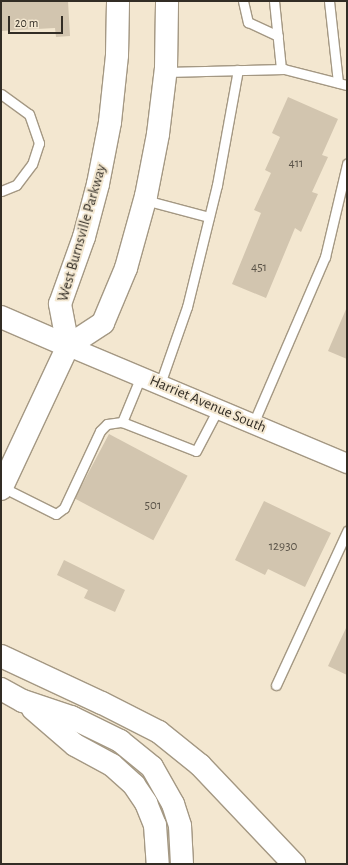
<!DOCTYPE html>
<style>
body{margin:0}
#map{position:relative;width:348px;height:865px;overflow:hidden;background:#f3e7d0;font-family:"Alegreya Sans",sans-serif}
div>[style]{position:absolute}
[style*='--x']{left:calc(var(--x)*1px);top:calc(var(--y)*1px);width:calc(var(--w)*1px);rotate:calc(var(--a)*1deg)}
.building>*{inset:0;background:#d2c5af;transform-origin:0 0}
.roads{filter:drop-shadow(1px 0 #a49883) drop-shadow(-1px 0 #a49883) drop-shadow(0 1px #a49883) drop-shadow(0 -1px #a49883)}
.lane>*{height:9px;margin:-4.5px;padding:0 4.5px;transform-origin:4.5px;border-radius:4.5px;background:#fff}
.street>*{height:19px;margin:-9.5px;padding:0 9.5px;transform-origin:9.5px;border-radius:9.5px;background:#fff}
.secondary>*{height:22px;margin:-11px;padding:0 11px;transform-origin:11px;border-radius:11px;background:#fff}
.highway>*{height:22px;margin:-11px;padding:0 11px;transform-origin:11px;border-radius:11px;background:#fff}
span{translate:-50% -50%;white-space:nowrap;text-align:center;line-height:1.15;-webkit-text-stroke:4px #f3e7d0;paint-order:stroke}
.number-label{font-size:13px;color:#5a5348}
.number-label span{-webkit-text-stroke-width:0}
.street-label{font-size:15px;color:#322d25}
.frame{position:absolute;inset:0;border:2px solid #322d25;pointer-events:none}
.scale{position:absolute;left:8px;top:16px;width:55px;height:18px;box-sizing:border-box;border:2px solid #322d25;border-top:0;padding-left:5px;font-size:12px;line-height:14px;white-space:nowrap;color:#322d25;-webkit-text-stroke:3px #f3e7d0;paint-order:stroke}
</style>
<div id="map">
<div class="building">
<i style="clip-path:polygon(1px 1px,68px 1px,70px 36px,56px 37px,55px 28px,1px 31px)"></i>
<i style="clip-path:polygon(288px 97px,338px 119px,322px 155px,328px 157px,312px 192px,318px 194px,301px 232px,295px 228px,266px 298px,232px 284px,261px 213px,254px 210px,271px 173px,265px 170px,280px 137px,272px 133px)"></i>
<i style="clip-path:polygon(347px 307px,347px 359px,328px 351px)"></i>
<i style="left:109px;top:434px;width:89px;height:73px;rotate:28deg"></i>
<i style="clip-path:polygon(264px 501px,331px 533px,305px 587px,268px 569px,265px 575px,235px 560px)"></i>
<i style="clip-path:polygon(64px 560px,125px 590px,115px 612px,84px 598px,88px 590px,57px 575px)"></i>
<i style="clip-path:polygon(347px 626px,347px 675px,328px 666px)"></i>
</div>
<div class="roads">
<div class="lane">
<i style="--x:243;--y:1;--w:22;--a:77"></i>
<i style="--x:248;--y:22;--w:33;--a:25"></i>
<i style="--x:274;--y:1;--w:68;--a:84.1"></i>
<i style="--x:329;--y:1;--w:82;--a:83.7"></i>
<i style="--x:166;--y:72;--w:118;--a:-1.5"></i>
<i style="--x:284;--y:69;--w:65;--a:14.3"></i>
<i style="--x:1;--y:94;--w:34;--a:36"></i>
<i style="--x:29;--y:114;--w:31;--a:71"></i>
<i style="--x:39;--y:143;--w:22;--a:108"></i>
<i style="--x:32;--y:164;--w:26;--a:127"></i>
<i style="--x:16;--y:185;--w:16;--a:158"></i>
<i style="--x:145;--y:200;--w:66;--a:14.9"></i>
<i style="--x:141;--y:376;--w:50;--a:112.4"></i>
<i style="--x:122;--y:422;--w:79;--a:21.4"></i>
<i style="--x:196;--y:451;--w:47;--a:-62.4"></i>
<i style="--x:160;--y:384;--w:82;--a:-70.7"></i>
<i style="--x:187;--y:307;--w:126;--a:-76.2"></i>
<i style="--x:217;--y:185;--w:117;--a:-79.7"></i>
<i style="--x:253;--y:424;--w:182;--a:-66.7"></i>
<i style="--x:325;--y:257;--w:96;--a:-76.7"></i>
<i style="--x:2;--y:487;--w:60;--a:26.6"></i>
<i style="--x:56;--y:514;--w:10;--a:-37"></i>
<i style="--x:64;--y:508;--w:85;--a:-64.9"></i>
<i style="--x:100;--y:431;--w:10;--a:-45"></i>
<i style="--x:107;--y:424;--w:15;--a:-8"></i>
<i style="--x:276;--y:685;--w:170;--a:-65.2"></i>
</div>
<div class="street">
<i style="--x:68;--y:346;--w:303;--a:22.8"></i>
</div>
<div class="secondary">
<i style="--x:1;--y:317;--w:73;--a:23.4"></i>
<i style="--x:68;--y:346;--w:43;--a:-100.8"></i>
<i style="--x:60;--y:304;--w:71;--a:-70.3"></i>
<i style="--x:84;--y:237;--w:55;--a:-75.2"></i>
<i style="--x:98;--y:184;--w:63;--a:-79"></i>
<i style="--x:110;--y:122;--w:67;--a:-84"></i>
<i style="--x:117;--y:55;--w:54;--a:-88.9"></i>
<i style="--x:1;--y:489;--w:158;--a:-64.9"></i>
<i style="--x:68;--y:346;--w:42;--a:-33.3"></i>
<i style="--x:103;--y:323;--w:60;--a:-67.3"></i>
<i style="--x:126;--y:268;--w:75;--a:-74.5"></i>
<i style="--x:146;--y:196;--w:63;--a:-79"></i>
<i style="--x:158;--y:134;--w:66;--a:-83.1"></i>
<i style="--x:166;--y:68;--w:67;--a:-89.1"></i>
</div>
<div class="highway">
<i style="--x:1;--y:656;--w:111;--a:25"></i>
<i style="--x:102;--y:703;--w:64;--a:27"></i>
<i style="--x:159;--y:732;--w:53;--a:38.8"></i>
<i style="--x:200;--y:765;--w:137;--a:46.5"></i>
<i style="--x:1;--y:689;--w:25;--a:29"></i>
<i style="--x:23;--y:701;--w:51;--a:18.4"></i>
<i style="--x:71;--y:717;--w:55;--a:26.1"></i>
<i style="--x:120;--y:741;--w:41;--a:39.1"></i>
<i style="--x:152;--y:767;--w:43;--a:60.4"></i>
<i style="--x:173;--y:804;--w:23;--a:72"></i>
<i style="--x:180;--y:826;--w:38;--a:87"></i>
<i style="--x:33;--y:709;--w:55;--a:40.6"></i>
<i style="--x:75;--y:745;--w:42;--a:28.4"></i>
<i style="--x:112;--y:765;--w:30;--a:42"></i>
<i style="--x:134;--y:785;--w:22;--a:56"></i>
<i style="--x:146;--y:803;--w:24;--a:68"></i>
<i style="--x:155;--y:825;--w:39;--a:86"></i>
</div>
</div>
<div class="number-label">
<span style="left:296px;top:164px">411</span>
<span style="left:259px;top:268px">451</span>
<span style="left:153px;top:506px">501</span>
<span style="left:283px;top:547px">12930</span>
</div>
<div class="street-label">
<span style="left:82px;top:233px;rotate:-74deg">West Burnsville Parkway</span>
<span style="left:208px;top:404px;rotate:23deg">Harriet Avenue South</span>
</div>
<div class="frame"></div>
<div class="scale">20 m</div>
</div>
